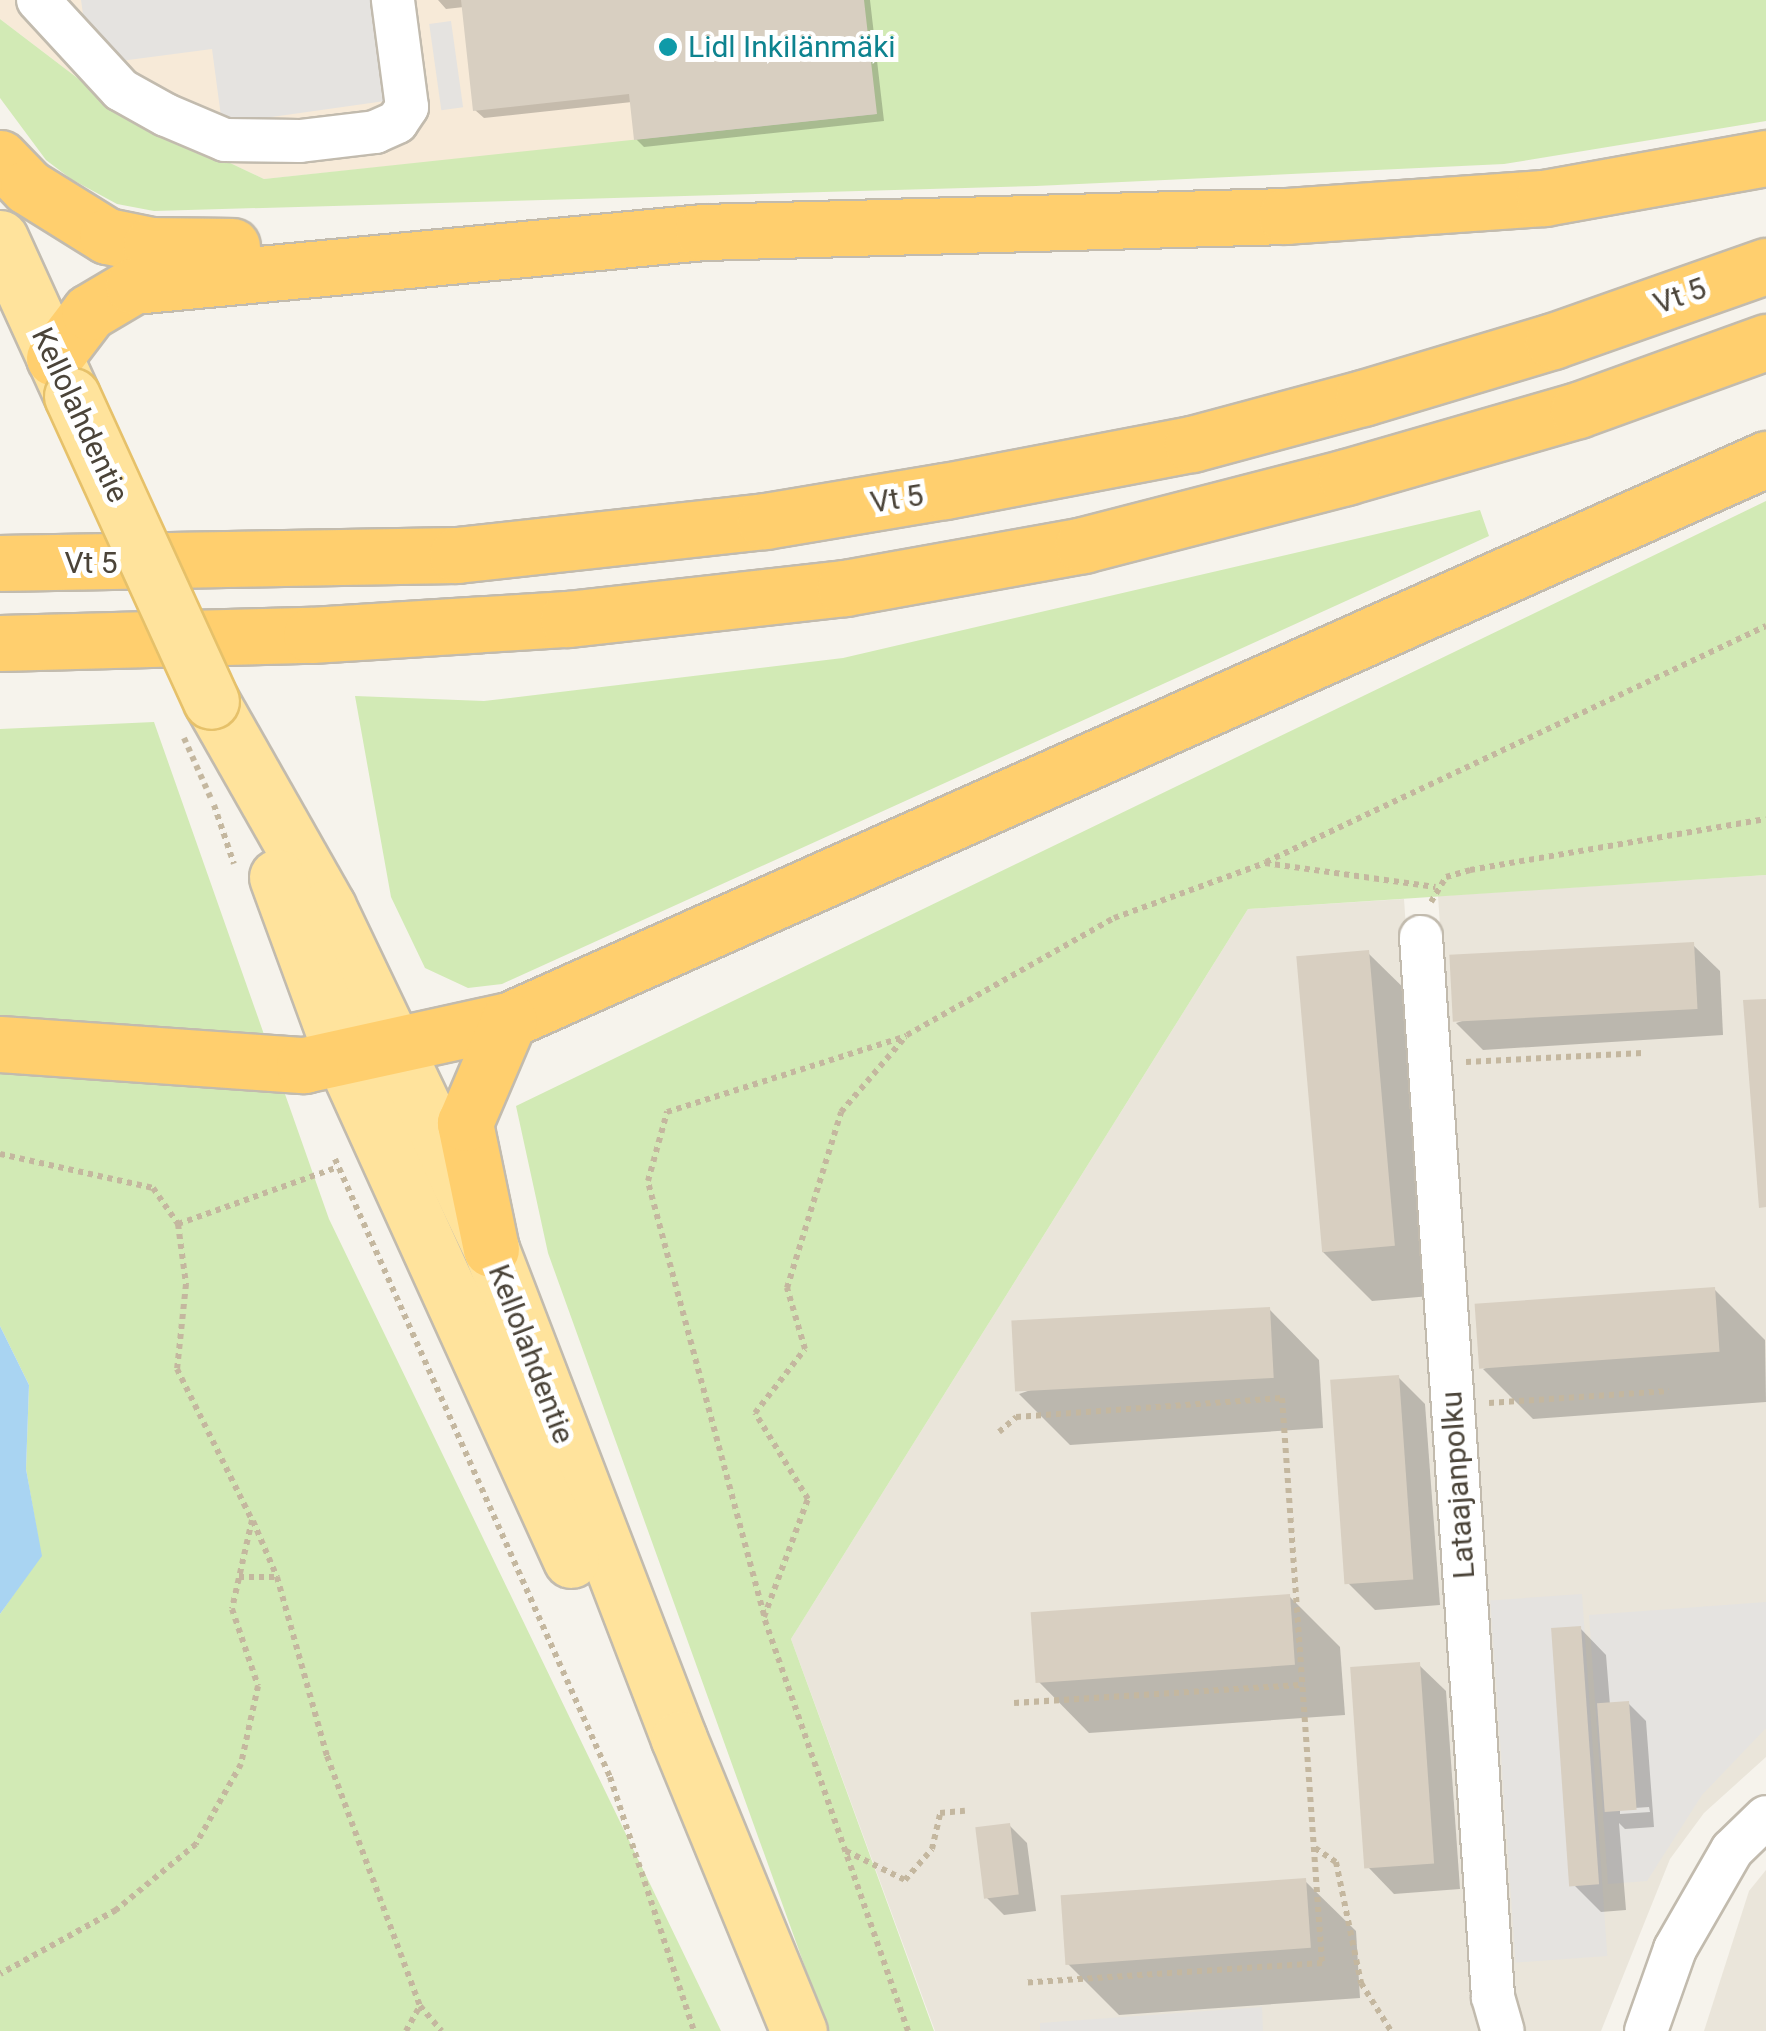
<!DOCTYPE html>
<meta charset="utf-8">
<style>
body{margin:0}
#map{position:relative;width:1766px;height:2031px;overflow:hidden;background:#f6f3ec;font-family:Roboto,sans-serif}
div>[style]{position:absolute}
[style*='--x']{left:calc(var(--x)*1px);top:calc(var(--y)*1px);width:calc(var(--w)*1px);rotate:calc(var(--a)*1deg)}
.residential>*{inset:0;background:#eae5da}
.commercial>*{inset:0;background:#f7ead8}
.green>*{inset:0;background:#d2eab5}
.parking>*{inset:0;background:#e5e3e0;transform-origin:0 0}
.water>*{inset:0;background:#a9d4f2}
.shadow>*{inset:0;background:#0003}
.building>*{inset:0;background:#d8cfc1;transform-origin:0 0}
.path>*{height:6px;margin-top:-3px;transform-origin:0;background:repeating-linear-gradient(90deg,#c4b79f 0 5px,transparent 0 10px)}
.roads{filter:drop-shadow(2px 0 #c2bbae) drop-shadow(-2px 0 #c2bbae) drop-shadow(0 2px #c2bbae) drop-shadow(0 -2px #c2bbae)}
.minor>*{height:42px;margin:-21px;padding:0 21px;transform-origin:21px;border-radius:21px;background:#fff}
.major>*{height:55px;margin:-27.5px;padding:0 27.5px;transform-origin:27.5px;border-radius:27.5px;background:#ffe39c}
.highway>*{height:55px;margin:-27.5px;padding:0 27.5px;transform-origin:27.5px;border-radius:27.5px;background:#ffcf6e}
.path-bridge>*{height:6px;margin-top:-3px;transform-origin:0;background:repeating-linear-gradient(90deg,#c4b79f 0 5px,transparent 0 10px)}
.bridges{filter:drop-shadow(2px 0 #e6c16a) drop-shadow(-2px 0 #e6c16a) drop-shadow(0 2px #e6c16a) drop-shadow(0 -2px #e6c16a)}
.major-bridge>*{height:55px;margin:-27.5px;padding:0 27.5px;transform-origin:27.5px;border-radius:27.5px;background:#ffe39c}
.dots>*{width:28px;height:28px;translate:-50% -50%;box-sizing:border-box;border:5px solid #fff;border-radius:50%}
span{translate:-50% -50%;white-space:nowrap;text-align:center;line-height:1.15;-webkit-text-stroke:10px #fff;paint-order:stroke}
.culture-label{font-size:30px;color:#0d838f}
.left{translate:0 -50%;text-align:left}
.street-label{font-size:30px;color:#4b4439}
</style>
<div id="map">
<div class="residential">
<i style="clip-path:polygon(1766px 875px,1766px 1757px,1704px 1813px,1670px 1859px,1601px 2031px,1514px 2031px,1438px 896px)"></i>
<i style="clip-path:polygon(1404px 899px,1481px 2031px,935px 2031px,791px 1639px,1248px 909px)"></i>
<i style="clip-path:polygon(1766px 1870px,1766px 2031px,1704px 2031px,1749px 1891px)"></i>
</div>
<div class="commercial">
<i style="clip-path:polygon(0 0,863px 0,634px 141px,264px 179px,122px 112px,0 19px)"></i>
</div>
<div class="green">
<i style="clip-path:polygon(863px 0,1766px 0,1766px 121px,1504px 164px,1036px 186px,154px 211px,117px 204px,71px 179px,46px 160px,0 98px,0 19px,122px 112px,264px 179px,876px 114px)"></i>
<i style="clip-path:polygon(1766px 501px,1766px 875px,1248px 909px,791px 1639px,934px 2031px,828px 2031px,548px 1253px,516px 1106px)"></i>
<i style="clip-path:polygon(1480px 510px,1489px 536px,502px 984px,468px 988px,425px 968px,391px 897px,355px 696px,484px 701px,843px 658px)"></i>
<i style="clip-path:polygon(154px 722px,329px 1219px,721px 2031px,0 2031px,0 1614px,41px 1555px,26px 1469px,29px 1385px,0 1326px,0 729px)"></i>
</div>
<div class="parking">
<i style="clip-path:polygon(81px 0,371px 0,385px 101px,222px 124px,212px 49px,90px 65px)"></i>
<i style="left:451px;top:21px;width:87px;height:22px;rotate:82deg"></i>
<i style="left:1582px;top:1594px;width:363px;height:92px;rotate:86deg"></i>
<i style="clip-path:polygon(1766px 1602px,1766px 1728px,1702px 1795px,1647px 1881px,1608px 1884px,1589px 1615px)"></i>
<i style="clip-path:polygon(1262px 2007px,1263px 2031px,1040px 2031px,1040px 2023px)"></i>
</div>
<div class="water">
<i style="clip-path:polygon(0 1326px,29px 1385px,26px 1469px,42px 1556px,0 1614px)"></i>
</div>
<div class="shadow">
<i style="clip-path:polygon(438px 0,870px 0,884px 121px,644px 147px,636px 139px,632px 102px,484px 118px,475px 110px,464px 7px,446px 9px)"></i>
<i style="clip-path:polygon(1693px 945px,1720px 971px,1723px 1035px,1483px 1050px,1456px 1023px)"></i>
<i style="clip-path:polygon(1368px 953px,1419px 1003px,1442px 1295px,1372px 1301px,1322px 1251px)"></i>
<i style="clip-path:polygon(1714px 1289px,1765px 1340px,1766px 1402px,1533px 1419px,1483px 1369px)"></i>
<i style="clip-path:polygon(1269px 1309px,1319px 1360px,1323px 1428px,1070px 1445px,1019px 1394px)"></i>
<i style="clip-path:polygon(1398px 1377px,1425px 1404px,1440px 1605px,1375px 1610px,1348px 1583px)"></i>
<i style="clip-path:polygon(1289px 1596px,1340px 1647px,1345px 1715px,1089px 1733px,1039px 1682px)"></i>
<i style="clip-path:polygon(evenodd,1580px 1628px,1606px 1655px,1610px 1705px,1628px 1703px,1646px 1721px,1654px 1827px,1625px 1829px,1619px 1823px,1626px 1910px,1601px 1912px,1574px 1885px,1580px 1628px,1649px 1807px,1650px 1812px,1620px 1814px,1620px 1809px,1649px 1807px)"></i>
<i style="clip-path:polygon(1419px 1665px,1446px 1691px,1460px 1889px,1394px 1894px,1368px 1867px)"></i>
<i style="clip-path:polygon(1010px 1826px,1027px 1843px,1036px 1911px,1004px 1915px,986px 1897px)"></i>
<i style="clip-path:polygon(1305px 1881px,1356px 1931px,1360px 1998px,1119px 2015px,1068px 1964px)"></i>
</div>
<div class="building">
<i style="clip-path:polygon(461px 0,864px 0,877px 114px,634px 140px,629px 94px,473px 111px)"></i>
<i style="left:1694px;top:942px;width:67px;height:245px;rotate:87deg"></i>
<i style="left:1369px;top:950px;width:297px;height:73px;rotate:85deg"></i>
<i style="clip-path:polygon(1766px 999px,1766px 1207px,1759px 1208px,1743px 1000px)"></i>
<i style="left:1715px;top:1287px;width:65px;height:241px;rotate:86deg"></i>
<i style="left:1270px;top:1307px;width:71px;height:259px;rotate:87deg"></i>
<i style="left:1399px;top:1375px;width:205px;height:69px;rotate:86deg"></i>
<i style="left:1290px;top:1594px;width:71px;height:260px;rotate:86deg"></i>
<i style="left:1581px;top:1626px;width:259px;height:30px;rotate:86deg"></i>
<i style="left:1420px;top:1662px;width:202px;height:70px;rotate:86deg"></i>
<i style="left:1629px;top:1701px;width:109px;height:32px;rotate:86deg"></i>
<i style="left:1010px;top:1823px;width:72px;height:35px;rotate:83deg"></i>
<i style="left:1306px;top:1878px;width:70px;height:246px;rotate:86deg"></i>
</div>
<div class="path">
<i style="--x:214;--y:805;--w:62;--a:71.3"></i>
<i style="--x:1266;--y:862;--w:553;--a:-25.27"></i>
<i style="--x:1431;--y:902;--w:29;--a:-59"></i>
<i style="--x:1446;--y:877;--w:25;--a:-16"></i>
<i style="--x:1470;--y:870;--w:300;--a:-9.8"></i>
<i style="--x:1466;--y:1062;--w:177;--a:-2.9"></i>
<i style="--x:0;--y:1154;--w:157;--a:12.5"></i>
<i style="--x:153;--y:1188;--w:44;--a:55.2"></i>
<i style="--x:178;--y:1224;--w:61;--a:82.4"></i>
<i style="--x:186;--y:1284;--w:85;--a:96"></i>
<i style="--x:177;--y:1369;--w:169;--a:63.6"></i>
<i style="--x:252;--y:1520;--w:91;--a:102.7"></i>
<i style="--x:232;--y:1609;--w:81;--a:71.3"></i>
<i style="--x:258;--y:1686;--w:80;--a:102.3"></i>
<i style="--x:241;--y:1764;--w:92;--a:119.4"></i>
<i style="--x:196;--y:1844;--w:104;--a:140.5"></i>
<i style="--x:116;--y:1910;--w:132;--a:151.1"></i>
<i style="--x:335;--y:1159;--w:676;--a:66.01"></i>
<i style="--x:610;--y:1777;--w:268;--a:71.7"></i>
<i style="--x:178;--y:1224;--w:170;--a:-19.6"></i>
<i style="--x:1489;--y:1403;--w:180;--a:-3.8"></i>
<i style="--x:999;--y:1432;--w:23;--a:-41"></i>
<i style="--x:1016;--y:1417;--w:267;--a:-4.1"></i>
<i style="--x:1282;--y:1398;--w:566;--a:85.95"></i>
<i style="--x:1322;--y:1963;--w:299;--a:176.2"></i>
<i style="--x:253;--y:1521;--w:61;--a:66.8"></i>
<i style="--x:277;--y:1577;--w:186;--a:74.4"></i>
<i style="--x:327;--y:1756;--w:267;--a:69.6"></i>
<i style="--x:420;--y:2006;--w:33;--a:49"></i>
<i style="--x:239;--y:1577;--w:38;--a:0"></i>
<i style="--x:764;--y:1615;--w:449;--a:-105"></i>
<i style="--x:648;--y:1181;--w:72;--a:-74.6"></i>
<i style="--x:667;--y:1112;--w:251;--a:-17.6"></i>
<i style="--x:1014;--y:1703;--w:290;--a:-3.6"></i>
<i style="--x:1315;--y:1848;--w:25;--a:34"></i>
<i style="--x:1336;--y:1862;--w:124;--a:78.3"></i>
<i style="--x:1361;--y:1983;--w:57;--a:58"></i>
<i style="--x:846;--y:1851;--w:66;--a:26.2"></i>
<i style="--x:905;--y:1880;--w:41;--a:-48.9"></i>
<i style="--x:932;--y:1849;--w:37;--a:-77"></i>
<i style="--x:940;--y:1813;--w:25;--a:-5"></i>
<i style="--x:406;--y:2031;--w:29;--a:-61"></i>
<i style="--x:908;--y:2031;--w:438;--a:-109.2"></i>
<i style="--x:764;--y:1617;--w:126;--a:-69.6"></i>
<i style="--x:808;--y:1499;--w:101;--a:-121.6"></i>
<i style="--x:755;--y:1413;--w:81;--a:-52"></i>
<i style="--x:805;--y:1349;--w:64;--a:-106.4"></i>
<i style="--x:787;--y:1288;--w:184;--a:-72.9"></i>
<i style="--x:841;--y:1112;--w:101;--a:-49.4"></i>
<i style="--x:907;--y:1035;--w:238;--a:-29.5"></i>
<i style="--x:1114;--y:918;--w:161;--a:-20"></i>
<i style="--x:1265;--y:863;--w:172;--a:8"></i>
</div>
<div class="roads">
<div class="minor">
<i style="--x:38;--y:0;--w:122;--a:47.3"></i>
<i style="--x:121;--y:90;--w:51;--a:29.1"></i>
<i style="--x:166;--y:115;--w:64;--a:23"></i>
<i style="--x:225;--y:140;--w:75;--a:0.8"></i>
<i style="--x:300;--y:141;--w:76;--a:-6.8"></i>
<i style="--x:375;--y:132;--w:24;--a:-24"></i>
<i style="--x:397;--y:122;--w:18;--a:-56"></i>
<i style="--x:407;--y:107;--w:108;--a:-97.5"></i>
<i style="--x:1421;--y:937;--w:1062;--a:86.11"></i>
<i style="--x:1493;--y:1997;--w:35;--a:74"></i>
<i style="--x:1646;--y:2031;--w:87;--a:-70.5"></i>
<i style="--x:1675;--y:1949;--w:114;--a:-60.1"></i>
<i style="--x:1732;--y:1850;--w:47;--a:-44.1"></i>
</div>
<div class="major">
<i style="--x:0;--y:238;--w:174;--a:65.5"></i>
<i style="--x:211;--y:701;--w:237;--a:60.4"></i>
<i style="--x:328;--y:907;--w:379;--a:64.5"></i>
<i style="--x:491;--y:1249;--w:525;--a:69.01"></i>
<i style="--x:679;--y:1739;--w:316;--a:67.7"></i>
<i style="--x:277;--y:877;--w:195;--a:69.9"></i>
<i style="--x:344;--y:1060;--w:549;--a:65.58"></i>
</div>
<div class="highway">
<i style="--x:0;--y:158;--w:40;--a:46"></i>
<i style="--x:28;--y:187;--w:93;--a:31.8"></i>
<i style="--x:107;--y:236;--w:45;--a:11.6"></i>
<i style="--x:151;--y:245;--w:81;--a:0.7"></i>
<i style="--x:54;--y:358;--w:58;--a:-52.7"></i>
<i style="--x:89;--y:312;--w:51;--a:-30.6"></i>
<i style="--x:133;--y:286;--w:573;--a:-5.41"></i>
<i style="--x:703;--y:232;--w:583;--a:-1.57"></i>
<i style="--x:1286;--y:216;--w:259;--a:-4"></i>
<i style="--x:1544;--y:198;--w:226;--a:-10.2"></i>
<i style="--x:0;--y:563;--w:457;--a:-1"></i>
<i style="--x:457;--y:555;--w:310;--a:-6.3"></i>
<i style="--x:765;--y:521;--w:182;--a:-9.5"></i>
<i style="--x:945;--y:491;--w:251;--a:-10.8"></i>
<i style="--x:1192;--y:444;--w:177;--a:-15.1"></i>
<i style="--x:1363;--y:398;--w:198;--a:-16.7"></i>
<i style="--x:1553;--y:341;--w:226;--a:-19.4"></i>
<i style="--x:0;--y:643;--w:311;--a:-1.5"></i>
<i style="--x:311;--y:635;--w:257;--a:-3.6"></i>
<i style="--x:568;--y:619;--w:279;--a:-6.4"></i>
<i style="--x:845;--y:588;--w:242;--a:-10.2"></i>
<i style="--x:1083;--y:545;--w:272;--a:-14.5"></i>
<i style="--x:1346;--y:477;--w:241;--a:-16.1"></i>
<i style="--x:1578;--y:410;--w:200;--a:-19.9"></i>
<i style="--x:0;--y:1044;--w:305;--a:4"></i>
<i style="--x:304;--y:1065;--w:210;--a:-12.4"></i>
<i style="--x:509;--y:1020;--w:1377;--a:-24.05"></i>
<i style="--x:491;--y:1249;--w:129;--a:-101.7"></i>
<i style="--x:465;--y:1123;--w:112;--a:-66.9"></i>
</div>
</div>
<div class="path-bridge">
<i style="--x:184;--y:738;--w:69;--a:66"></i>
</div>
<div class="bridges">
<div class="major-bridge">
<i style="--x:72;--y:396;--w:335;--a:65.5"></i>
</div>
</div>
<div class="dots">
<i style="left:668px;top:47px;background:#0f9aa8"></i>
</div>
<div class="culture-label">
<span class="left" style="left:688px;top:47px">Lidl Inkilänmäki</span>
</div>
<div class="street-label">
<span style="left:1680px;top:296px;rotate:-20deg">Vt 5</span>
<span style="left:80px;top:415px;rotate:65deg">Kellolahdentie</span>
<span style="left:897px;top:499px;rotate:-9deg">Vt 5</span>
<span style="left:91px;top:563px">Vt 5</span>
<span style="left:531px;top:1354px;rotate:69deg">Kellolahdentie</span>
<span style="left:1458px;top:1485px;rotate:-94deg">Lataajanpolku</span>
</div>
</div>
